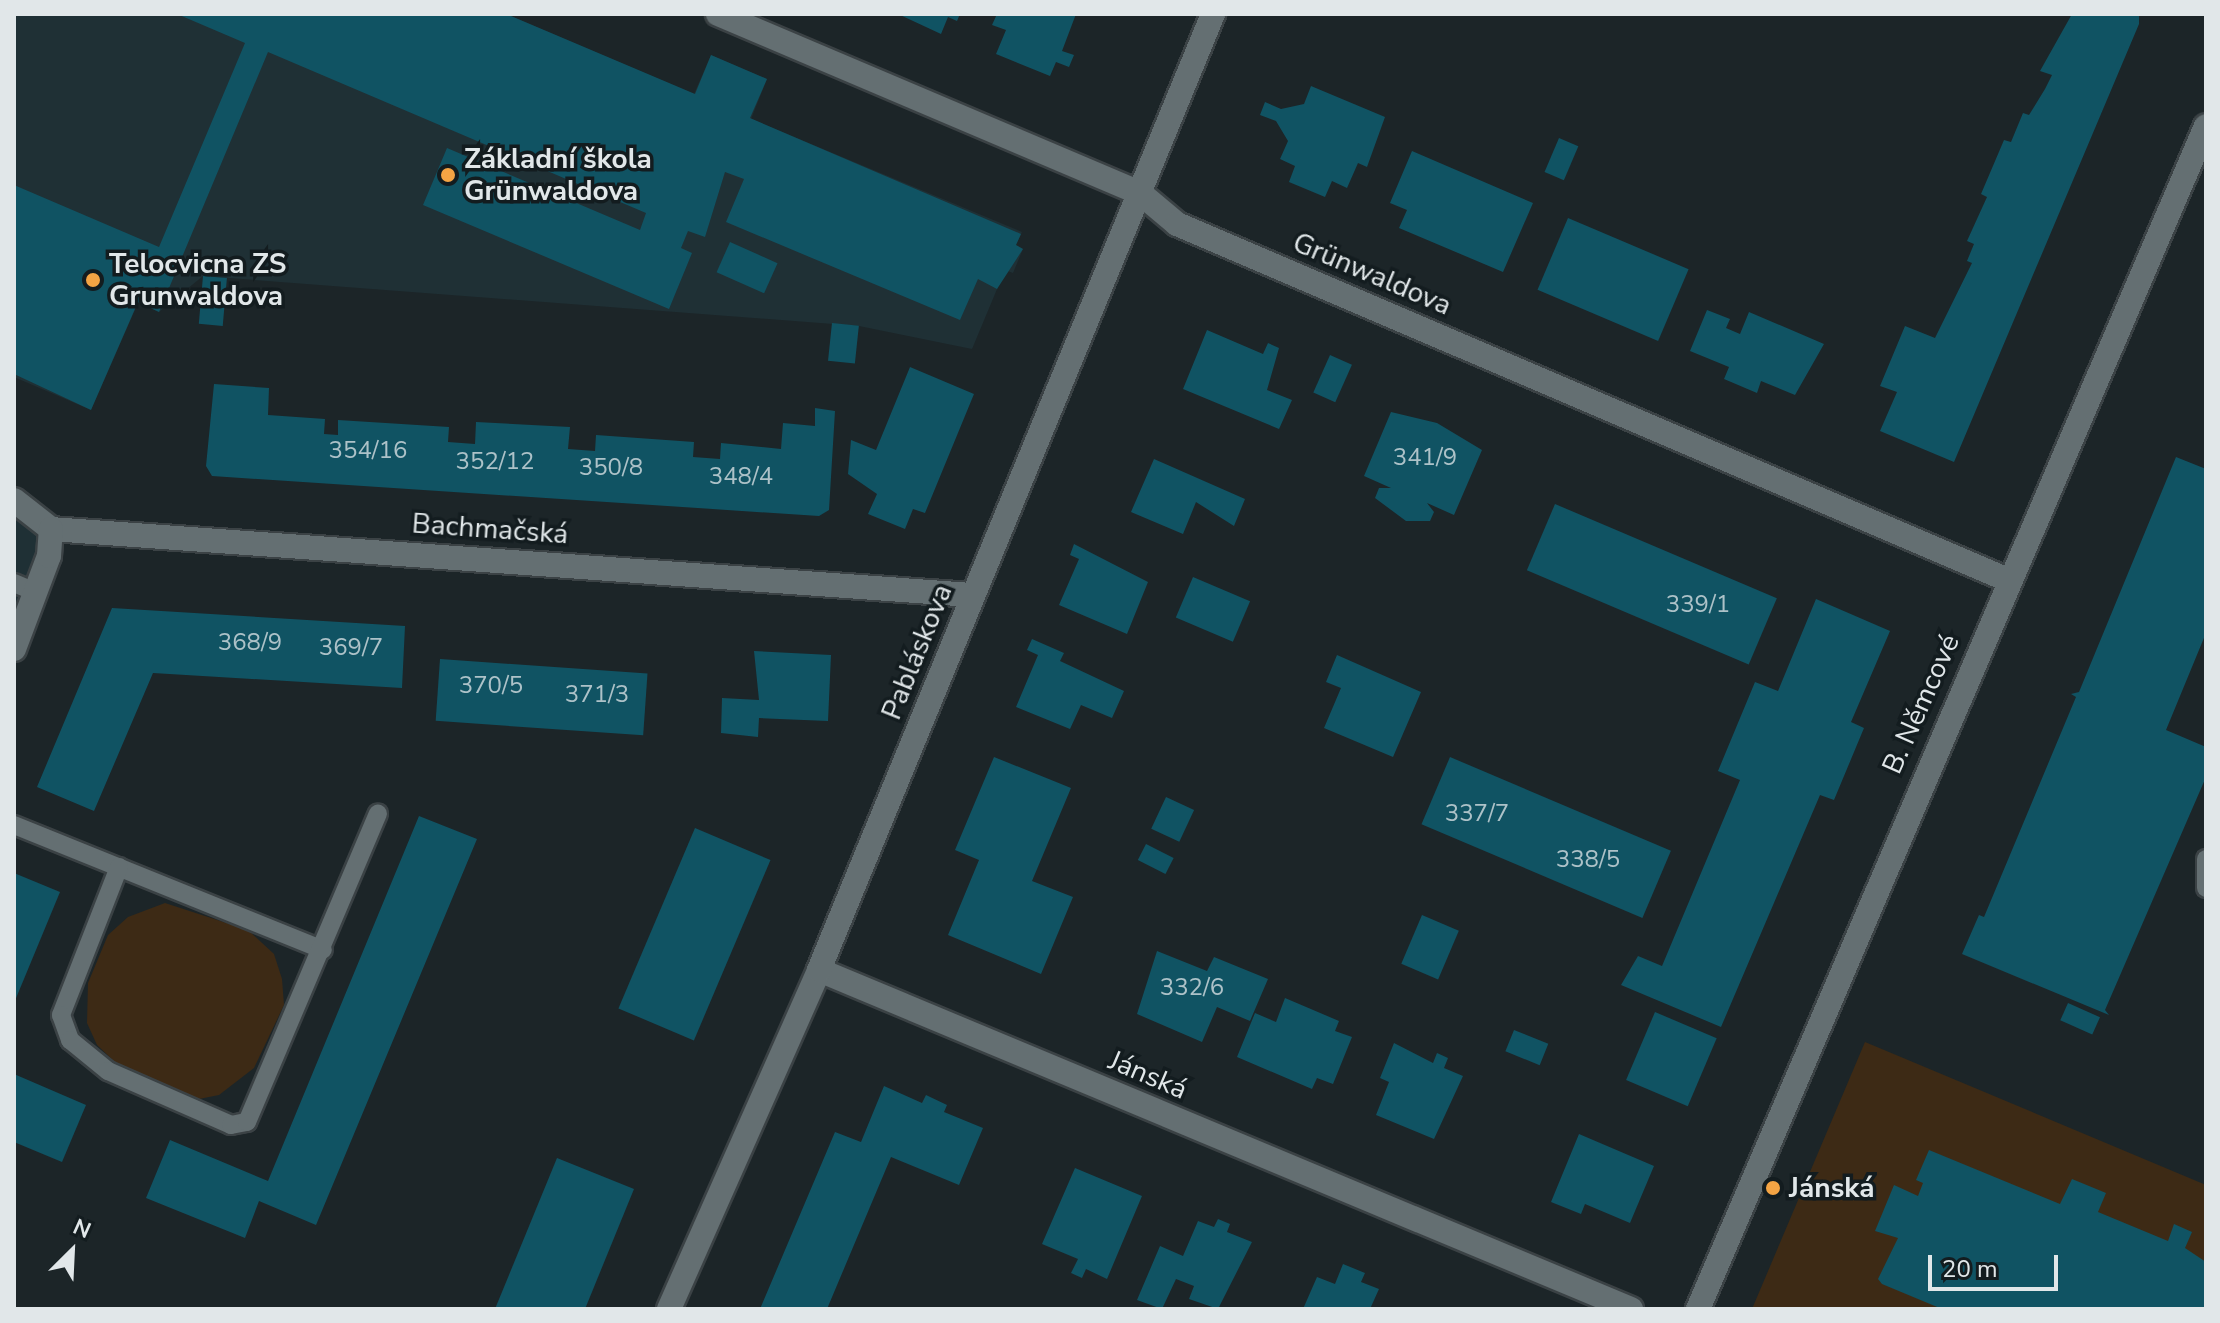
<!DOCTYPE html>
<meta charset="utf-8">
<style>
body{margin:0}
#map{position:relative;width:2220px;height:1323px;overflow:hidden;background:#1c2528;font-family:"Nunito Sans",sans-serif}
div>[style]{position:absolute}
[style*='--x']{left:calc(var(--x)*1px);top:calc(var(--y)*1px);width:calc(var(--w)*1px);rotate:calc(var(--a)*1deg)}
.built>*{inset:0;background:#1f3035}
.green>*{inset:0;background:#3d2a15}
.building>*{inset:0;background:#105363;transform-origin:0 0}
.roads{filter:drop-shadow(2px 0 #3b4245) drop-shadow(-2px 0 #3b4245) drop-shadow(0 2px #3b4245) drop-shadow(0 -2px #3b4245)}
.lane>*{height:18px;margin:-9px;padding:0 9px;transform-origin:9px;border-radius:9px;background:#646f72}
.street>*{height:24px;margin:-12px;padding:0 12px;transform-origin:12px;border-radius:12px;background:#646f72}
.dots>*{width:22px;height:22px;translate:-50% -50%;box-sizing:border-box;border:4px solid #131c1f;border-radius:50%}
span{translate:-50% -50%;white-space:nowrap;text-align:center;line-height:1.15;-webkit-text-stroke:7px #131c1f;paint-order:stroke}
.number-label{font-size:24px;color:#adc2c8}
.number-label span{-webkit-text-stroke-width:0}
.poi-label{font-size:28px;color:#e1e7e9;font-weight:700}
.left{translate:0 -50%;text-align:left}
.street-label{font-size:28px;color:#e1e7e9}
.frame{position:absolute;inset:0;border:16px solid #e1e7e9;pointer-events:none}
.north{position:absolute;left:32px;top:1211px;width:80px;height:80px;-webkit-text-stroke:6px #131c1f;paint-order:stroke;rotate:24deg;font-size:22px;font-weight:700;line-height:32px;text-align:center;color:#e1e7e9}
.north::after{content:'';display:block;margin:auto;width:28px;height:36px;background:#e1e7e9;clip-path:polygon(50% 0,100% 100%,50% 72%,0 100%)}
.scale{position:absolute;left:1928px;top:1255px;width:130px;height:36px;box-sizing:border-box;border:4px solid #e1e7e9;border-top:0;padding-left:10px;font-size:24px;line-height:28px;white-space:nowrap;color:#e1e7e9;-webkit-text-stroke:6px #131c1f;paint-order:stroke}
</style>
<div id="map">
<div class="built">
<i style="clip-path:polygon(14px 14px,506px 14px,694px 94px,711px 55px,767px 79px,751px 119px,1022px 232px,1016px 245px,1023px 249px,1013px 273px,1005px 270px,972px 349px,859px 326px,203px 276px,159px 312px,138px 303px,91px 410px,14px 377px)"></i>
<i style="clip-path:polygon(14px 500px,51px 529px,14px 649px)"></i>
</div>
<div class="green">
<i style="clip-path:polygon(165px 903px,248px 930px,274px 954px,282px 979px,284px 1005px,254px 1068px,219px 1095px,199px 1099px,116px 1063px,97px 1045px,87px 1023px,88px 983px,108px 935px,128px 917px)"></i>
<i style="clip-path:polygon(1865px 1042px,2206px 1185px,2206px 1309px,1752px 1309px)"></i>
</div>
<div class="building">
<i style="clip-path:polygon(177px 14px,506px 14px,695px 94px,711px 55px,767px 79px,750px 118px,1021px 234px,1016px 245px,1023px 249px,997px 289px,978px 279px,960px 320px,726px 222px,744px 179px,725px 172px,705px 237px,688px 231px,681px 248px,692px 253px,669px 309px,423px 205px,447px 148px,640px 230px,646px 213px,268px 52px,159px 312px,138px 302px,91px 410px,14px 374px,14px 185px,159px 247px,245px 43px)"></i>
<i style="clip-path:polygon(898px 14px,960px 14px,957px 21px,948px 17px,941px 34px)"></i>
<i style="clip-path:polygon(997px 14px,1076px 14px,1062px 51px,1074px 55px,1069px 67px,1056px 62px,1050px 76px,996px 54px,1006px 30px,992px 25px)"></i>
<i style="clip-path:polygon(2072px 14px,2139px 14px,2139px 24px,1954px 462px,1880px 431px,1897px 392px,1880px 386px,1905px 326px,1935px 338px,1972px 263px,1967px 261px,1974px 244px,1967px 241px,1987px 197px,1981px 194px,2004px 140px,2011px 142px,2023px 113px,2029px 115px,2045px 89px,2052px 75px,2040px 71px)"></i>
<i style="clip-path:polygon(1311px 86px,1385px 117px,1367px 167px,1358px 163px,1347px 188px,1332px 181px,1325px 197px,1289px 182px,1295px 166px,1280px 159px,1288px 141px,1276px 121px,1260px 115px,1265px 102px,1281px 109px,1304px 104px)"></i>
<i style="left:1559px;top:138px;width:21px;height:37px;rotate:23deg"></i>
<i style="clip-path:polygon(1412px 151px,1533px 203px,1503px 272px,1399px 228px,1407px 210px,1390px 203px)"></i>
<i style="left:1568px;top:218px;width:131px;height:78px;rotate:23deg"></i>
<i style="left:730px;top:242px;width:52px;height:33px;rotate:24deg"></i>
<i style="left:203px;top:276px;width:24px;height:48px;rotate:5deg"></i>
<i style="clip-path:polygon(1707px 310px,1730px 319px,1726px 328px,1740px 334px,1749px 312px,1824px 344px,1795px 395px,1761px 381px,1757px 393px,1724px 379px,1729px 367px,1690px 351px)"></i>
<i style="left:832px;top:323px;width:27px;height:38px;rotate:6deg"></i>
<i style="clip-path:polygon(1207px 330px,1263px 354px,1268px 343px,1279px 348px,1267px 390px,1292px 400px,1279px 429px,1183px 389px)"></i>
<i style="left:1330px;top:355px;width:24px;height:41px;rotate:24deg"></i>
<i style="clip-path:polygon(910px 367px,974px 394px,925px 513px,913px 509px,905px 529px,868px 514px,877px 494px,848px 474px,851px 440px,876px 450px)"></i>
<i style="clip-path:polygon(214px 384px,269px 388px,268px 415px,325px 419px,324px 434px,338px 435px,338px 420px,449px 427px,448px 442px,475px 444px,476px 422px,570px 427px,568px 449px,595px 451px,596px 435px,694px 442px,693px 457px,720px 459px,721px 443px,781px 449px,783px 423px,815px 426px,815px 408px,835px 411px,829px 510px,819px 516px,212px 476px,206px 466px)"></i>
<i style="clip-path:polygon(1391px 412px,1437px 423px,1482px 450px,1454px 515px,1427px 503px,1434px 512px,1430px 521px,1406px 521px,1375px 498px,1379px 488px,1391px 488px,1364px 476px)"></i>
<i style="clip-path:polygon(2176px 457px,2206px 469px,2206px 633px,2166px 730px,2206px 747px,2206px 777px,2105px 1010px,2109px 1015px,1962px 954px,1979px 915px,1984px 917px,2076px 697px,2071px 694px,2079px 692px)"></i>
<i style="clip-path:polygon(1154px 459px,1245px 499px,1234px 526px,1196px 502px,1183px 534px,1131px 512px)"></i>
<i style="left:1555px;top:504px;width:241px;height:72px;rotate:23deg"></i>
<i style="clip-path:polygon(1074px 544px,1148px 582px,1127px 634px,1059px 605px,1079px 559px,1070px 555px)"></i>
<i style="left:1193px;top:577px;width:62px;height:44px;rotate:23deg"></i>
<i style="clip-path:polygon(1816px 599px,1890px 631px,1851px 722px,1864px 728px,1834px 800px,1820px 795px,1721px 1027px,1621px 985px,1638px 956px,1662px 966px,1740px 780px,1718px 771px,1755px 682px,1778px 691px)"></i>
<i style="clip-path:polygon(112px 608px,405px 626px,402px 688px,153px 673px,94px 811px,37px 787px)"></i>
<i style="clip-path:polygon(1032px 639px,1064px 653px,1060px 661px,1124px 691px,1112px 718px,1081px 705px,1070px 729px,1016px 707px,1038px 655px,1027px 650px)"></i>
<i style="clip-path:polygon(754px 651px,831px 655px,828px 721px,759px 718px,758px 737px,721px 733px,722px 698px,759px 700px)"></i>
<i style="clip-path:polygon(1337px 655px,1421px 692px,1393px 757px,1324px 728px,1341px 688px,1326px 682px)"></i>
<i style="left:440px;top:659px;width:208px;height:62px;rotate:4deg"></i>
<i style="clip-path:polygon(994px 757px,1071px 788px,1032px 881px,1073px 897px,1041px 974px,948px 935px,979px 860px,955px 850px)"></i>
<i style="left:1450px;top:757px;width:240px;height:73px;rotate:23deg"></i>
<i style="left:1166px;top:797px;width:31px;height:35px;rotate:25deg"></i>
<i style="clip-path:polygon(419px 816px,477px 839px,316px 1225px,259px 1201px,245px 1238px,146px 1198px,170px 1140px,268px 1181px)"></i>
<i style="left:695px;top:828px;width:82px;height:196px;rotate:23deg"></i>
<i style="left:1146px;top:844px;width:31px;height:18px;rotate:27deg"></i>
<i style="clip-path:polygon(14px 873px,60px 892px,14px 1003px)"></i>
<i style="left:1422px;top:915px;width:40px;height:53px;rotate:23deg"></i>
<i style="clip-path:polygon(1157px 951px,1207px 971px,1214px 957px,1268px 979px,1250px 1021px,1217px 1007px,1202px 1042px,1137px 1014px)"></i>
<i style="clip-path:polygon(1285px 998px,1339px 1021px,1335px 1031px,1352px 1037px,1333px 1084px,1317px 1078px,1312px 1089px,1237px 1057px,1255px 1013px,1276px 1022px)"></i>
<i style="left:2068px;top:1003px;width:35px;height:19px;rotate:24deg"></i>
<i style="left:1655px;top:1012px;width:67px;height:74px;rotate:23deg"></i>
<i style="left:1514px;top:1030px;width:37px;height:23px;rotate:22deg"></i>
<i style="clip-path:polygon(1394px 1043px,1433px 1063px,1437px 1053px,1448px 1058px,1444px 1068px,1463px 1076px,1434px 1139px,1376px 1115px,1389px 1082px,1380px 1078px)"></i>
<i style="clip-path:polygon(14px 1074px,86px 1105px,62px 1162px,14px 1142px)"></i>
<i style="clip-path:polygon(884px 1086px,922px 1103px,926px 1095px,947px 1105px,944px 1112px,983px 1128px,959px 1185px,891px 1157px,827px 1309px,760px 1309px,835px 1132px,861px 1142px)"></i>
<i style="clip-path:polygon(1579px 1134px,1654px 1166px,1630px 1223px,1585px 1204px,1581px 1214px,1551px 1202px)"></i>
<i style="clip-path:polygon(1929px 1150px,2060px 1204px,2072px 1179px,2106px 1193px,2098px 1212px,2168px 1241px,2174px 1224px,2192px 1232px,2185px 1248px,2206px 1262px,2206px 1309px,1942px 1309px,1882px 1284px,1878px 1279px,1898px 1238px,1875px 1231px,1894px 1185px,1918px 1196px,1923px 1183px,1916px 1180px)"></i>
<i style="clip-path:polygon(557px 1158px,634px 1189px,585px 1309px,495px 1309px)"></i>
<i style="clip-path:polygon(1075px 1168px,1142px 1196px,1107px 1279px,1086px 1269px,1082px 1278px,1071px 1273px,1078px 1259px,1042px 1244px)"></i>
<i style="clip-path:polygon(1218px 1219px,1230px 1224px,1227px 1232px,1252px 1242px,1218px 1309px,1189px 1299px,1194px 1286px,1176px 1279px,1162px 1309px,1137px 1300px,1160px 1246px,1183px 1256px,1198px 1221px,1214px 1227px)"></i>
<i style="clip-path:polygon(1343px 1264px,1365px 1273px,1361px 1282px,1379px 1289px,1370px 1309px,1303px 1309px,1317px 1277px,1335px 1284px)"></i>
</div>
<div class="roads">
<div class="lane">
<i style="--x:14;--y:583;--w:25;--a:23"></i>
<i style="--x:14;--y:825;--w:333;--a:22"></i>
<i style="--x:2206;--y:859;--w:29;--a:90"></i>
<i style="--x:119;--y:867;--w:159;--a:111.4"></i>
<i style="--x:61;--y:1015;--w:27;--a:70"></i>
<i style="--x:70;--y:1040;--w:49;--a:39.2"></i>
<i style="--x:108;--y:1071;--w:134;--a:23.7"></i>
<i style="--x:231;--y:1125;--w:16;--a:-11"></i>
<i style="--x:247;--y:1122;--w:335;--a:-67"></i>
</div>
<div class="street">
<i style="--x:718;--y:14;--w:458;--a:23"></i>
<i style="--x:1140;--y:193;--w:48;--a:40"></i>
<i style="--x:1177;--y:224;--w:904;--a:23.19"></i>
<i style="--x:14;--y:500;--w:47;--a:38.1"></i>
<i style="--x:51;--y:529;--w:923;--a:4.1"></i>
<i style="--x:14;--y:649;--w:99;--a:-69.4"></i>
<i style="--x:49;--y:556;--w:27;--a:-86"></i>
<i style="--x:819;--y:970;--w:880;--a:22.66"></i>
<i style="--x:669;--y:1309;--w:371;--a:-66.1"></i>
<i style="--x:819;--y:970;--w:1034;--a:-67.6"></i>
<i style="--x:1698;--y:1309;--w:1287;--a:-66.76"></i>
</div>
</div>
<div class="dots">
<i style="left:448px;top:175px;background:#f4a444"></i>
<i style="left:93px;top:280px;background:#f4a444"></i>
<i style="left:1773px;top:1188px;background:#f4a444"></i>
</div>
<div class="number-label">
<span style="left:368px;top:451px">354/16</span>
<span style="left:1425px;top:458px">341/9</span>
<span style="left:495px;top:462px">352/12</span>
<span style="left:611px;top:468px">350/8</span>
<span style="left:741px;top:477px">348/4</span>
<span style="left:1698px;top:605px">339/1</span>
<span style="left:250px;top:643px">368/9</span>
<span style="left:351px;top:648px">369/7</span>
<span style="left:491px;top:686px">370/5</span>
<span style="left:597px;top:695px">371/3</span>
<span style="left:1477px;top:814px">337/7</span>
<span style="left:1588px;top:860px">338/5</span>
<span style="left:1192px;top:988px">332/6</span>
</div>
<div class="poi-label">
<span class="left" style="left:464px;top:175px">Základní škola<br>Grünwaldova</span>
<span class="left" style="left:109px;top:280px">Telocvicna ZS<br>Grunwaldova</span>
<span class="left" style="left:1789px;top:1188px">Jánská</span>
</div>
<div class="street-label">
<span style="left:1372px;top:274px;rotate:23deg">Grünwaldova</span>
<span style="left:490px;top:529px;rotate:4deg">Bachmačská</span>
<span style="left:917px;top:652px;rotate:-68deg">Pabláskova</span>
<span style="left:1921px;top:704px;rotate:-66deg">B. Němcové</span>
<span style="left:1148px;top:1075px;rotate:23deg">Jánská</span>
</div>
<div class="frame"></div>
<div class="north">N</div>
<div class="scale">20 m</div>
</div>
